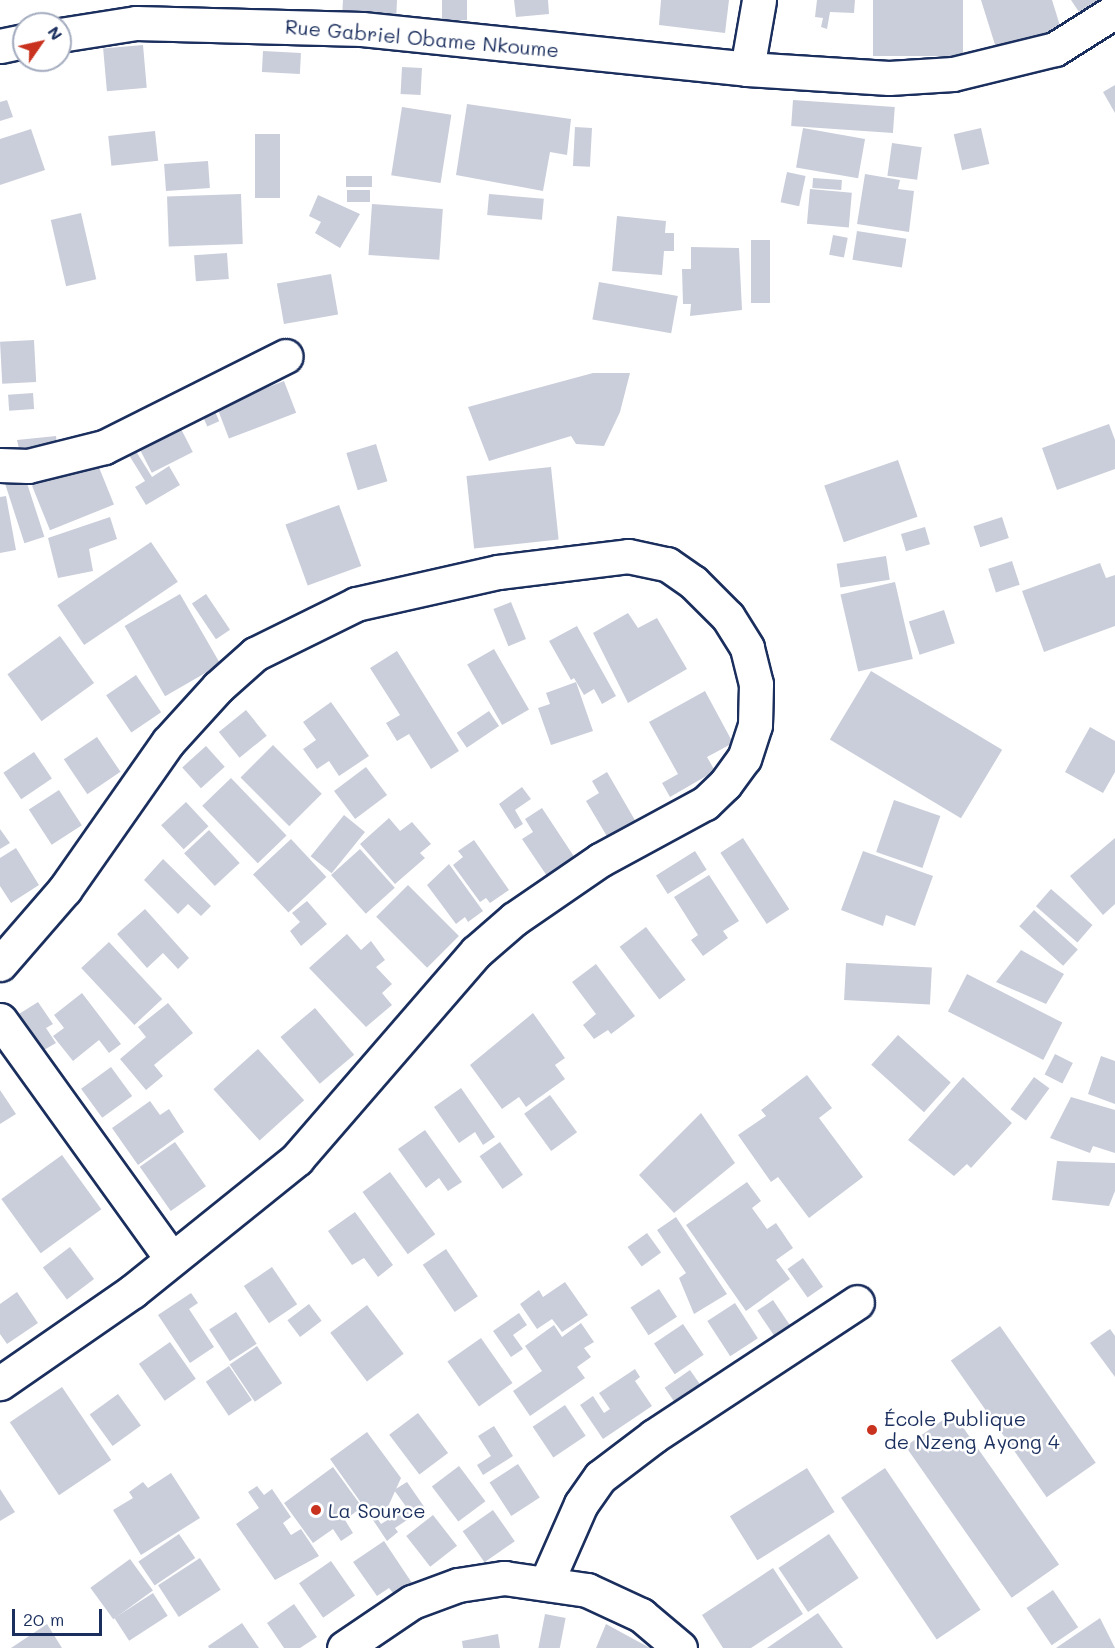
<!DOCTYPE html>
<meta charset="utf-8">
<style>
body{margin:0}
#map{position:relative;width:1115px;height:1648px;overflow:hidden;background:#fff;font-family:Mali,sans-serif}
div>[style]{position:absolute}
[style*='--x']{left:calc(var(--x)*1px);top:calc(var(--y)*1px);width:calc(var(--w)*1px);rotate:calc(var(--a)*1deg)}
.building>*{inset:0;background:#caceda;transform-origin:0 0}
.roads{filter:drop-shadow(2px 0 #1b2f5e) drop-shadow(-2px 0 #1b2f5e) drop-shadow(0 2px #1b2f5e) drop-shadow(0 -2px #1b2f5e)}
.minor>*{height:33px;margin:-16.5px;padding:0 16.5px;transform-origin:16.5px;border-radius:16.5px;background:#fff}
.tertiary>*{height:33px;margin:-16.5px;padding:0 16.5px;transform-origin:16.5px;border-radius:16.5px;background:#fff}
.dots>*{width:16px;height:16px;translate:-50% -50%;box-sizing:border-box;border:3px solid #fff;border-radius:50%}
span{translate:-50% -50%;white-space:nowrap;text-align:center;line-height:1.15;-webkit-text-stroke:5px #fff;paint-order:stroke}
.street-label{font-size:20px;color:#1b2f5e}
.poi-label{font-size:20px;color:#1b2f5e}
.left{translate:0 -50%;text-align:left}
.north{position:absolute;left:12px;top:12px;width:60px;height:60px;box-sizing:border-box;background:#fff;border:2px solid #a4acbf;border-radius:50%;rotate:56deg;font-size:16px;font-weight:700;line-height:24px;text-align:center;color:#1b2f5e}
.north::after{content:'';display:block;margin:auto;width:21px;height:27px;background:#c8321e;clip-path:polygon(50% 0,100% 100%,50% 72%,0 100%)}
.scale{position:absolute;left:12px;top:1609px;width:90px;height:27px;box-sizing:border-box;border:3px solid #1b2f5e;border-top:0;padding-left:8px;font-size:18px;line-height:21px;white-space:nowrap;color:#1b2f5e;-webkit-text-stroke:4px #fff;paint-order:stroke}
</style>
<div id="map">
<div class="building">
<i style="clip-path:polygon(343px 0,397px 0,396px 22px,342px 17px)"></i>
<i style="left:442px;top:0;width:25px;height:20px"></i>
<i style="clip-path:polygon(514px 0,548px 0,549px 14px,516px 17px)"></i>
<i style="clip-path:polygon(661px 0,729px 0,725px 33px,659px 25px)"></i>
<i style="clip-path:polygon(817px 0,855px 0,854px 13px,830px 12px,827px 29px,821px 27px,823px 18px,815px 17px)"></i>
<i style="left:873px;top:0;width:90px;height:56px"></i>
<i style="clip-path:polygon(981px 0,1052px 0,1061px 29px,996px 48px)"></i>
<i style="clip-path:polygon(1071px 0,1098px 0,1079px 12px)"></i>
<i style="left:143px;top:45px;width:43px;height:40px;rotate:85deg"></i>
<i style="left:263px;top:51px;width:38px;height:21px;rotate:3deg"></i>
<i style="left:402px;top:67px;width:20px;height:27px;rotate:3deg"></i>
<i style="clip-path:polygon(1115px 85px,1115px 113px,1103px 92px)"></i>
<i style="clip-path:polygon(7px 100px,13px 117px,0 121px,0 102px)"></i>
<i style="left:793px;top:100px;width:102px;height:26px;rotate:4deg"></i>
<i style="clip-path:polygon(467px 104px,571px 119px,567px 155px,550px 152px,543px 191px,456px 175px)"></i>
<i style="left:402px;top:107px;width:50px;height:69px;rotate:9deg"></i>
<i style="left:575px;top:127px;width:17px;height:39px;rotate:3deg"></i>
<i style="left:803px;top:128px;width:63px;height:40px;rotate:10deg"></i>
<i style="left:981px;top:128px;width:37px;height:28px;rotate:77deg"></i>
<i style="clip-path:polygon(31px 129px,45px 170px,0 185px,0 139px)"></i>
<i style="left:155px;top:131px;width:30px;height:47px;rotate:84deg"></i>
<i style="left:255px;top:134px;width:25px;height:64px"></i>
<i style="left:892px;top:143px;width:30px;height:33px;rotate:8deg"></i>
<i style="left:208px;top:161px;width:27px;height:44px;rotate:86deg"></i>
<i style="left:787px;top:172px;width:19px;height:31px;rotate:12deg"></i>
<i style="clip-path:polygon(865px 174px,900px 180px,898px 189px,914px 191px,909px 232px,857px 224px)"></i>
<i style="left:346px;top:176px;width:26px;height:11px"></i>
<i style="left:813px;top:178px;width:29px;height:10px;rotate:4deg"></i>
<i style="left:810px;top:189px;width:42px;height:35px;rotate:5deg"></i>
<i style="left:370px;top:190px;width:12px;height:23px;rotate:90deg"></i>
<i style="left:241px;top:194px;width:50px;height:74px;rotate:88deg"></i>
<i style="left:489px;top:194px;width:55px;height:21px;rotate:5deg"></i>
<i style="clip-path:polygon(318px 195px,360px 214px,340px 248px,315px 233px,321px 222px,309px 216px)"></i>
<i style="left:372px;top:204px;width:71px;height:51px;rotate:4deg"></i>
<i style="left:81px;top:213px;width:68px;height:31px;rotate:77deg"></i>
<i style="clip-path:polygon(617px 216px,666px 221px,665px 233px,674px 233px,674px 251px,664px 251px,662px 275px,612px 271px)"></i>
<i style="left:857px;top:231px;width:50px;height:29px;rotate:9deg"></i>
<i style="left:833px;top:235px;width:15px;height:20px;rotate:11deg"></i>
<i style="left:751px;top:240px;width:19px;height:63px"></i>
<i style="clip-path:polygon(691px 247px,739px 248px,742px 310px,690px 316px,691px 304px,683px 304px,682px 269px,691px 269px)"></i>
<i style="left:227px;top:253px;width:26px;height:33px;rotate:86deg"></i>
<i style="left:331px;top:274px;width:41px;height:55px;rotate:80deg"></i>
<i style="left:599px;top:282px;width:80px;height:38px;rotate:10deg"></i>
<i style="left:34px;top:340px;width:42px;height:34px;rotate:87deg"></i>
<i style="clip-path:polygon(593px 373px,630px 373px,620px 412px,604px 446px,576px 444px,571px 436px,489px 461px,468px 407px)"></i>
<i style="left:284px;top:381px;width:34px;height:72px;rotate:69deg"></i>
<i style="left:33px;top:393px;width:16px;height:25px;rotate:86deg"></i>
<i style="left:211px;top:402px;width:21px;height:13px;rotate:67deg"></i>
<i style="left:176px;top:419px;width:37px;height:46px;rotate:63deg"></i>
<i style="clip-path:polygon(1109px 424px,1115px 440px,1115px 469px,1057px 490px,1042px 448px)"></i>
<i style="clip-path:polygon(56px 436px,58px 452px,22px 462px,17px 440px)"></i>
<i style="left:376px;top:444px;width:39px;height:31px;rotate:73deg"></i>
<i style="clip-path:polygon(134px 448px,152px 477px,169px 466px,180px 485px,146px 505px,135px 487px,145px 481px,127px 452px)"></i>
<i style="left:96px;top:460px;width:48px;height:69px;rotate:68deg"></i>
<i style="left:898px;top:460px;width:60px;height:78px;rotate:71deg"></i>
<i style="left:551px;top:467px;width:73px;height:85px;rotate:84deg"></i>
<i style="left:24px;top:474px;width:66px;height:21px;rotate:72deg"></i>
<i style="clip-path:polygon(6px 496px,16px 550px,0 553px,0 497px)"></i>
<i style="left:339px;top:505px;width:65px;height:57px;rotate:70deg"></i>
<i style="clip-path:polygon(110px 517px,117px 539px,89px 549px,93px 571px,58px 578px,48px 538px)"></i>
<i style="left:1002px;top:517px;width:22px;height:30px;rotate:72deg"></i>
<i style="left:925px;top:527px;width:18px;height:25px;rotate:74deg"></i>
<i style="left:151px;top:542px;width:48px;height:113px;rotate:56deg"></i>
<i style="left:886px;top:556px;width:24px;height:50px;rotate:81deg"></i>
<i style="left:1012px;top:561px;width:25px;height:25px;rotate:72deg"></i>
<i style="clip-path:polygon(1100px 563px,1106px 578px,1115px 575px,1115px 626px,1044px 652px,1022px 591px)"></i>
<i style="left:895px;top:582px;width:79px;height:56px;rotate:77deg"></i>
<i style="left:180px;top:594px;width:81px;height:64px;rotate:60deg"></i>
<i style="left:206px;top:594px;width:43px;height:17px;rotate:56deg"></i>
<i style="left:511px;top:602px;width:40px;height:19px;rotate:68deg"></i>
<i style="left:944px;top:610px;width:35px;height:37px;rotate:72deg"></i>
<i style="clip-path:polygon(628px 613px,638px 628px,657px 618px,687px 669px,628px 703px,593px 633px)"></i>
<i style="clip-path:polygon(577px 626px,616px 696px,602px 704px,594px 689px,584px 695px,574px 678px,571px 680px,549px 641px)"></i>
<i style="left:60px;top:636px;width:58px;height:65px;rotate:54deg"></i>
<i style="left:494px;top:649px;width:70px;height:31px;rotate:60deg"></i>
<i style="clip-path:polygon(397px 651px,459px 751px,431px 769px,409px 734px,397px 741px,386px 723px,400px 715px,370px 668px)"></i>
<i style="left:871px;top:671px;width:153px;height:80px;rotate:31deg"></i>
<i style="left:136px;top:675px;width:45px;height:36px;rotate:56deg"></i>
<i style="clip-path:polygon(576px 682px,593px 731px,551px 745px,538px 708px,550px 704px,546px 693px)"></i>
<i style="clip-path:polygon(705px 691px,733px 743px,707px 757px,715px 771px,670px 797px,662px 783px,678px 774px,649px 722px)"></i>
<i style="clip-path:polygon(331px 702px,369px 756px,339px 776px,329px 761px,317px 769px,303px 749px,316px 740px,303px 722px)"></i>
<i style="left:246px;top:710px;width:33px;height:35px;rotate:51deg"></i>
<i style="left:489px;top:711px;width:18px;height:39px;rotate:56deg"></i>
<i style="clip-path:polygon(1090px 727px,1115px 741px,1115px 772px,1103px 793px,1065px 772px)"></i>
<i style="left:97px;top:737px;width:42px;height:40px;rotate:56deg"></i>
<i style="left:273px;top:745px;width:69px;height:46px;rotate:45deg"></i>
<i style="left:206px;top:746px;width:28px;height:32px;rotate:48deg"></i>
<i style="left:34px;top:752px;width:32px;height:37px;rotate:56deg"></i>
<i style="left:366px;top:767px;width:35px;height:40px;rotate:53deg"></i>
<i style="clip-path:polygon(607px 772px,636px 822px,608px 838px,586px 801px,599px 793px,592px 781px)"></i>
<i style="left:231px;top:778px;width:80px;height:40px;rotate:46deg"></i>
<i style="clip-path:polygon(522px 787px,531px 799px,515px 810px,523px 824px,515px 829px,499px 804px)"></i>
<i style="left:59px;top:790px;width:42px;height:36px;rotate:57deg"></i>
<i style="left:894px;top:800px;width:49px;height:55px;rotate:19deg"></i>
<i style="left:186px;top:802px;width:33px;height:34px;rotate:47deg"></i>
<i style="clip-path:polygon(542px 808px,575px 858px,547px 876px,522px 839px,533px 832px,525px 819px)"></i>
<i style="left:344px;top:815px;width:27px;height:53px;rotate:39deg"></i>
<i style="clip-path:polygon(389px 818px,400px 831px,412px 822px,431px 844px,420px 853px,425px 858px,395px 884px,360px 844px)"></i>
<i style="clip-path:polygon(0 829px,10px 843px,0 849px)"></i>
<i style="left:209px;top:830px;width:45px;height:34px;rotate:47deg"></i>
<i style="left:743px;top:838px;width:85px;height:27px;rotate:57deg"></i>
<i style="clip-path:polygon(1115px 838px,1115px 904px,1103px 915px,1070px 876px)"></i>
<i style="left:291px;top:839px;width:52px;height:52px;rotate:47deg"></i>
<i style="clip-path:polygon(474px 840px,509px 890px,490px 903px,486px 898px,480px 902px,453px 865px,463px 857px,458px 851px)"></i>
<i style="clip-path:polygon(16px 848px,39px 885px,11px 903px,0 886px,0 858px)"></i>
<i style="left:360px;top:849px;width:52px;height:39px;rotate:48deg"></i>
<i style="left:695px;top:851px;width:22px;height:46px;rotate:58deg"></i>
<i style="clip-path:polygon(863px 851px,933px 876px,915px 926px,886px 915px,883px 926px,841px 910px)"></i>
<i style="clip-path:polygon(163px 859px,211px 906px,201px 916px,188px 904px,178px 914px,144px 880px)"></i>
<i style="clip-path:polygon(449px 864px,483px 911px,468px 922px,465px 917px,456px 924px,427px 885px)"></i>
<i style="clip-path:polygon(709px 875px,739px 921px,723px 931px,728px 938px,703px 956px,691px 940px,698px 935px,674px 897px)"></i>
<i style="left:408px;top:885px;width:72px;height:45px;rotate:45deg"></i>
<i style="left:1051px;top:889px;width:55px;height:23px;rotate:41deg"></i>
<i style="clip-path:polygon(307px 901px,327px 924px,301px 946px,290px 931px,300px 922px,292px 913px)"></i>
<i style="clip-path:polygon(145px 909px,189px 958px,178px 969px,163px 953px,147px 968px,117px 934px)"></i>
<i style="left:1034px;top:910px;width:59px;height:22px;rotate:42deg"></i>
<i style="left:646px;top:927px;width:66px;height:33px;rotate:53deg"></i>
<i style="clip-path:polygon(347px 934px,361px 950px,371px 941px,385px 960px,376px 967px,392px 984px,382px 993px,392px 1005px,366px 1027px,309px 968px)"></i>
<i style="left:109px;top:942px;width:78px;height:38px;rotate:47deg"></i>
<i style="clip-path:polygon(1021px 950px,1064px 974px,1046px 1004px,996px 982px)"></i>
<i style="left:846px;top:963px;width:86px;height:37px;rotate:3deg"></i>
<i style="clip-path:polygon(596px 964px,635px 1016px,611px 1034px,608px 1030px,594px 1039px,583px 1025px,596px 1014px,572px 982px)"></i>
<i style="left:967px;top:974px;width:107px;height:42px;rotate:27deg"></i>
<i style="clip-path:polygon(82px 993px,121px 1044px,109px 1053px,99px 1040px,73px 1061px,53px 1036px,64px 1028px,54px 1015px)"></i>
<i style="clip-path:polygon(38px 1002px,53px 1024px,46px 1028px,56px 1043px,44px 1050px,19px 1014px)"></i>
<i style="clip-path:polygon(168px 1003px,193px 1033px,154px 1065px,163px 1076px,146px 1090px,120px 1059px,146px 1037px,138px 1027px)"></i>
<i style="left:315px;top:1008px;width:61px;height:45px;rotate:50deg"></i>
<i style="clip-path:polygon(533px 1013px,565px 1058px,555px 1065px,565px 1079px,526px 1107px,519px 1097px,502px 1109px,470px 1065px)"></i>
<i style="left:898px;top:1035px;width:71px;height:40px;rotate:42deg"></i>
<i style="left:258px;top:1049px;width:69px;height:60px;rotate:48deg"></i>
<i style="left:1055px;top:1054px;width:20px;height:23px;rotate:27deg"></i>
<i style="clip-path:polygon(1101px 1056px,1115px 1061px,1115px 1104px,1088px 1094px)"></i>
<i style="left:111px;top:1067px;width:36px;height:37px;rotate:54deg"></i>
<i style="clip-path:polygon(807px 1075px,832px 1108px,819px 1118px,863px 1177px,809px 1218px,778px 1177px,771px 1182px,738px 1135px,766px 1116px,761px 1110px)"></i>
<i style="clip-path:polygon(963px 1077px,1012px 1123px,971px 1168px,967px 1164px,954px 1176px,908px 1140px)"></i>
<i style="left:1034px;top:1077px;width:19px;height:40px;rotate:36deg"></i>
<i style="clip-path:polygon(461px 1088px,495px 1137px,483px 1145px,475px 1132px,459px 1143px,434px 1107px)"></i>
<i style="clip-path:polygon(0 1090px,16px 1114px,0 1124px)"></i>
<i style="left:550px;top:1095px;width:46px;height:32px;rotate:54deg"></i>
<i style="clip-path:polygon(1071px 1097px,1115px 1110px,1115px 1153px,1093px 1146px,1090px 1153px,1050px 1138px)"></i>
<i style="clip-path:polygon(150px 1101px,160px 1115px,169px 1109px,184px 1132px,138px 1165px,112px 1128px)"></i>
<i style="clip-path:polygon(701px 1113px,735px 1163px,674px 1213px,639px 1175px)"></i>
<i style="clip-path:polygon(425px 1130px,462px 1182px,448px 1191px,439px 1178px,426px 1188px,398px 1149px)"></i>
<i style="left:175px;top:1142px;width:54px;height:43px;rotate:55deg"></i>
<i style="left:500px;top:1142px;width:40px;height:25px;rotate:55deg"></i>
<i style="left:62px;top:1155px;width:67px;height:75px;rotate:54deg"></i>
<i style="clip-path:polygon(1057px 1161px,1115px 1163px,1115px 1191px,1109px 1206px,1052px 1200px)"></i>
<i style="left:390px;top:1172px;width:77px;height:34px;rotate:54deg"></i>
<i style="clip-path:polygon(747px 1182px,761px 1201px,752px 1208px,767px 1229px,776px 1223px,793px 1248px,776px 1260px,790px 1279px,746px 1311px,686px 1225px)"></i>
<i style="clip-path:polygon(355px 1212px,393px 1265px,378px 1277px,364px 1258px,352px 1265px,328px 1231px)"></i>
<i style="clip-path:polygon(676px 1217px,727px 1294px,694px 1314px,679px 1278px,686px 1273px,657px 1230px)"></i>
<i style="left:647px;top:1233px;width:24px;height:24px;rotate:54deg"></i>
<i style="left:70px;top:1247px;width:40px;height:34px;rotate:53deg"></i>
<i style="left:446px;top:1249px;width:57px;height:28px;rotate:56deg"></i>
<i style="left:803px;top:1258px;width:35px;height:19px;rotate:55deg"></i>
<i style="left:272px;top:1267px;width:45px;height:34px;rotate:56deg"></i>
<i style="clip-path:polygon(565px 1282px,588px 1315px,562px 1332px,552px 1319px,537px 1329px,520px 1304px,539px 1290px,543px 1297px)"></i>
<i style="left:659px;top:1289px;width:33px;height:34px;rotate:57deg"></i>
<i style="clip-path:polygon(17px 1292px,38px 1323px,7px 1344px,0 1334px,0 1304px)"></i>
<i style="clip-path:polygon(191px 1293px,198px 1303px,189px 1309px,214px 1347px,190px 1363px,158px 1315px)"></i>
<i style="left:773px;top:1300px;width:34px;height:19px;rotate:56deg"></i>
<i style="left:735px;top:1303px;width:42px;height:33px;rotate:57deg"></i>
<i style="left:309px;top:1304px;width:21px;height:27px;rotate:53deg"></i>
<i style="left:367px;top:1305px;width:61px;height:46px;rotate:53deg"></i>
<i style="left:236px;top:1312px;width:38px;height:32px;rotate:57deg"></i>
<i style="clip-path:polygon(519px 1313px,527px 1325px,513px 1335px,523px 1349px,511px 1357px,493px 1331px)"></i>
<i style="clip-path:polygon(581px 1323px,594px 1342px,584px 1348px,591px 1357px,577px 1367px,585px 1378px,530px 1416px,513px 1391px,542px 1371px,525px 1346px,554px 1325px,562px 1337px)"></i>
<i style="left:683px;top:1324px;width:37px;height:35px;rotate:56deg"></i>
<i style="left:1000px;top:1326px;width:167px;height:60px;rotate:55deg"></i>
<i style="clip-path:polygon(1110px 1329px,1115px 1336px,1115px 1377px,1090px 1343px)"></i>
<i style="left:481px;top:1338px;width:55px;height:41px;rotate:55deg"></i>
<i style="left:170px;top:1342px;width:45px;height:38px;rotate:55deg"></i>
<i style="left:257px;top:1346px;width:45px;height:33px;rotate:56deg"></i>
<i style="left:229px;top:1366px;width:41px;height:28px;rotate:56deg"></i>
<i style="clip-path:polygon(635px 1369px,640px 1377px,635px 1381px,652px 1406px,603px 1439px,580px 1405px,593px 1396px,604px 1413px,610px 1409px,599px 1393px)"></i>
<i style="left:690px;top:1370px;width:21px;height:31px;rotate:55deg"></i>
<i style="left:62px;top:1387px;width:88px;height:63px;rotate:56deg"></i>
<i style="left:118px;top:1394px;width:39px;height:35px;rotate:54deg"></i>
<i style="left:565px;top:1405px;width:37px;height:39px;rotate:56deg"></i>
<i style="left:418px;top:1413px;width:50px;height:36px;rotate:53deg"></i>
<i style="left:953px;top:1413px;width:185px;height:58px;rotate:55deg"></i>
<i style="clip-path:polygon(494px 1426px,513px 1456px,483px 1475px,477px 1465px,491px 1456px,478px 1436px)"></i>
<i style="clip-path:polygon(367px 1432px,401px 1478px,382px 1520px,375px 1511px,369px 1514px,330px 1459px)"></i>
<i style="left:518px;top:1464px;width:40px;height:34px;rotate:57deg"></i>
<i style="left:459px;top:1466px;width:44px;height:34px;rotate:53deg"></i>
<i style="clip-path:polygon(333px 1467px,362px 1507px,345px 1520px,353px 1533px,341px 1541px,333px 1529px,313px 1543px,284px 1503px)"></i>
<i style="left:807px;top:1468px;width:52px;height:91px;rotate:58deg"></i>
<i style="left:885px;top:1468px;width:171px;height:53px;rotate:56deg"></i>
<i style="clip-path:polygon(171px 1473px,200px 1518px,141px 1555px,113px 1510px,133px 1498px,129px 1492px,143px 1482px,148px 1488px)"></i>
<i style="clip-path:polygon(407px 1482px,425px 1508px,395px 1528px,398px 1532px,387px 1541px,371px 1517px,375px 1515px,381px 1524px,407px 1508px,394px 1490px)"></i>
<i style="clip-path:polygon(257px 1486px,264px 1495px,272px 1489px,291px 1517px,283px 1523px,291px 1535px,301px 1529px,319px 1556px,275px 1580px,236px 1524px,259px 1508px,248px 1492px)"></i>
<i style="clip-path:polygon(0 1489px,15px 1512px,0 1521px)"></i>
<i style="left:493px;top:1510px;width:38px;height:37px;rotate:55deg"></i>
<i style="left:433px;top:1515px;width:39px;height:34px;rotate:52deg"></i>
<i style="left:179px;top:1534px;width:29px;height:49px;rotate:56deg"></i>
<i style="left:829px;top:1534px;width:53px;height:61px;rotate:56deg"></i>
<i style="clip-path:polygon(384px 1541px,412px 1583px,394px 1594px,389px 1588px,377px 1596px,353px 1562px)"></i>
<i style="left:200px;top:1558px;width:38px;height:50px;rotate:57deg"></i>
<i style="left:130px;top:1559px;width:39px;height:49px;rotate:54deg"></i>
<i style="left:331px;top:1561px;width:42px;height:39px;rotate:55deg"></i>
<i style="clip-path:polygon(773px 1568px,803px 1614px,751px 1648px,723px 1648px,702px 1615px)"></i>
<i style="left:1053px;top:1590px;width:45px;height:32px;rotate:56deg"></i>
<i style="left:153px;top:1593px;width:27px;height:46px;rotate:57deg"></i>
<i style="clip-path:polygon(294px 1604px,317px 1637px,300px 1648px,284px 1648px,267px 1623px)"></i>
<i style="clip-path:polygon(818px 1613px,843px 1648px,767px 1648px)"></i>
<i style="left:545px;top:1614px;width:21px;height:35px;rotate:11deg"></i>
<i style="clip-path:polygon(1100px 1618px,1115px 1648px,1056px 1648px)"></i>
<i style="clip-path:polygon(242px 1623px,259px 1648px,209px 1648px,208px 1646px)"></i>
<i style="clip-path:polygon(47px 1624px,62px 1648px,11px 1648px)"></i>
<i style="clip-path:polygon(606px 1624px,650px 1648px,596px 1648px)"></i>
<i style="clip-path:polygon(498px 1634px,500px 1648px,463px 1648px,462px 1641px)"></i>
</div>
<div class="roads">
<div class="minor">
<i style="--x:747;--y:69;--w:142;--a:3.6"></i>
<i style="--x:889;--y:78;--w:64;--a:-3.6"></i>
<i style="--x:953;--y:74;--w:105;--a:-13.8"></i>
<i style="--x:1055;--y:49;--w:71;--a:-32.3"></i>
<i style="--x:0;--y:465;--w:28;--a:2"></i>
<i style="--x:28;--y:466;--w:78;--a:-14"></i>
<i style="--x:104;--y:447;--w:203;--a:-26.6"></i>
<i style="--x:0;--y:964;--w:99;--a:-49.1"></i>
<i style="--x:65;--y:889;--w:179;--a:-55"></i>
<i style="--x:168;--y:742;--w:74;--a:-47.7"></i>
<i style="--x:218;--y:687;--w:50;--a:-41.7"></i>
<i style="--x:255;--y:654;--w:113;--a:-26.3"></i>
<i style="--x:356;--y:604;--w:146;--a:-12.7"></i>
<i style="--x:498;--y:572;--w:131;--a:-7"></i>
<i style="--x:628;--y:556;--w:40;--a:12"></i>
<i style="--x:667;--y:564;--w:32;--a:35"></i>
<i style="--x:693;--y:582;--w:49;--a:45"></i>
<i style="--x:728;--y:617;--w:36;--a:58"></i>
<i style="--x:747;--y:648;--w:37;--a:76"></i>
<i style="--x:756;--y:684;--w:41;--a:91.4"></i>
<i style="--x:755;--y:725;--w:35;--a:108"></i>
<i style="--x:744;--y:758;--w:32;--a:126"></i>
<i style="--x:725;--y:784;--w:28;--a:136"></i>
<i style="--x:705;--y:803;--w:119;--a:151.5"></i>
<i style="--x:600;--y:860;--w:104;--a:145.5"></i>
<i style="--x:514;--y:919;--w:50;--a:139"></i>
<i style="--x:476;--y:952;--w:274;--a:130.9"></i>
<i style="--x:297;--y:1159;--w:211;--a:141.2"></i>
<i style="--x:133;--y:1291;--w:162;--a:145.3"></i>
<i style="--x:0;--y:1020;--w:293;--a:54.3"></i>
<i style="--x:547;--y:1581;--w:84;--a:-66.2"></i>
<i style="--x:581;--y:1504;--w:33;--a:-55"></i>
<i style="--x:600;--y:1477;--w:68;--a:-37.2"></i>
<i style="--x:654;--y:1436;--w:243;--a:-33.4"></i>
<i style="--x:344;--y:1648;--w:82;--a:-34.1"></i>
<i style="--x:412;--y:1602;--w:49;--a:-20.3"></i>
<i style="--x:458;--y:1585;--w:47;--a:-8.7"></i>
<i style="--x:504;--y:1578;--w:84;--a:8.2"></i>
<i style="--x:587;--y:1590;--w:60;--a:24.8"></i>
<i style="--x:641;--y:1615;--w:51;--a:40.2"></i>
</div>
<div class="tertiary">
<i style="--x:60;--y:35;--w:77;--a:-9"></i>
<i style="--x:136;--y:23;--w:226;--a:1.5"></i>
<i style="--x:362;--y:29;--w:387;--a:5.9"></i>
<i style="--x:747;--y:69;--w:70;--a:-80.1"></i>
<i style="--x:0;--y:46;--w:25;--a:-12"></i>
</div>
</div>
<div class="dots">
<i style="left:872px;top:1430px;background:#c8321e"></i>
<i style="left:316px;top:1510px;background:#c8321e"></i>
</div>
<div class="street-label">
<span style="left:422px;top:38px;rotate:5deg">Rue Gabriel Obame Nkoume</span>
</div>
<div class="poi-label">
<span class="left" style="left:884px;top:1430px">École Publique<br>de Nzeng Ayong 4</span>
<span class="left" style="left:328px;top:1510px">La Source</span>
</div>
<div class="north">N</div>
<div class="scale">20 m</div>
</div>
